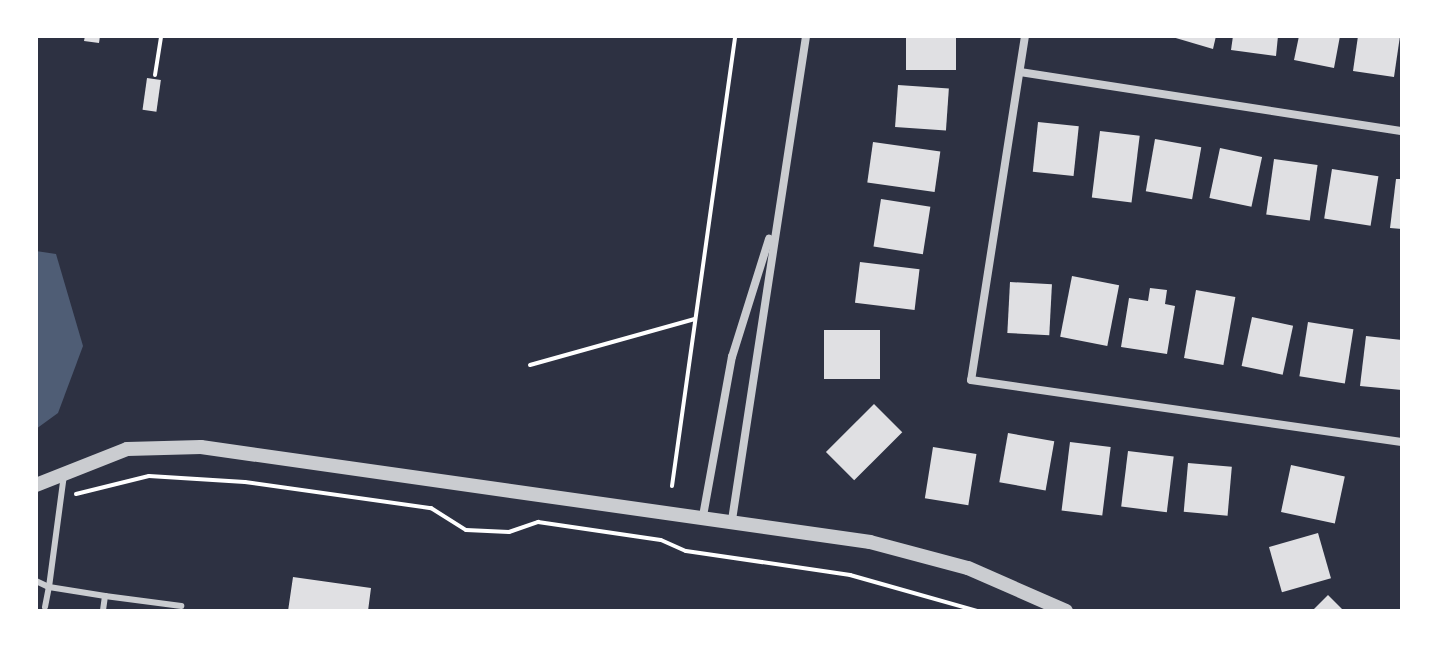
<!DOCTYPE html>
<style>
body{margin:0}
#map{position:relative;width:1438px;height:647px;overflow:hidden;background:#2d3142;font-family:"Roboto Condensed",sans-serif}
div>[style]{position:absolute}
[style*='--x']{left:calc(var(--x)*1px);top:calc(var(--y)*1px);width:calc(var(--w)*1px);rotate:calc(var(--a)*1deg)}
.water>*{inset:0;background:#4f5d75}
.building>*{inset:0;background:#e0e0e3;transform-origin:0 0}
.path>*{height:4px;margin:-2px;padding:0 2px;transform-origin:2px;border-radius:2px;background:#fff}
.service>*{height:6px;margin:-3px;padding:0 3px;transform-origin:3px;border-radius:3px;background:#caccd0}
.minor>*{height:8px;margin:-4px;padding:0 4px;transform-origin:4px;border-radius:4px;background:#caccd0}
.tertiary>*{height:14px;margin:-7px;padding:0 7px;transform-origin:7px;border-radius:7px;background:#caccd0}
span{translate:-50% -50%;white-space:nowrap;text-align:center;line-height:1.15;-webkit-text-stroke:8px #fff;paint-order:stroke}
.frame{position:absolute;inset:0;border:38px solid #fff;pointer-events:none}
</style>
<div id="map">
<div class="water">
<i style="clip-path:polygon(36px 251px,56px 254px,83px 346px,58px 413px,36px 429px)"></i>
</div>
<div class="building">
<i style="clip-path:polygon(85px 36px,100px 36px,99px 43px,84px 41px)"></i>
<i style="left:906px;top:36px;width:50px;height:34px"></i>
<i style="clip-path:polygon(1169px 36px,1216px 36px,1213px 49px)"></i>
<i style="clip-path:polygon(1233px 36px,1278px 36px,1276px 56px,1231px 50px)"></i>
<i style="clip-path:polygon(1299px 36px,1340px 36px,1334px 68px,1294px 60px)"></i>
<i style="clip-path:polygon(1358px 36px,1400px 36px,1394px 77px,1353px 71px)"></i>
<i style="left:147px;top:78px;width:14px;height:32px;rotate:8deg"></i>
<i style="left:898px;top:85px;width:51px;height:42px;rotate:4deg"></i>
<i style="left:1038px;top:122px;width:41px;height:50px;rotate:6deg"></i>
<i style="left:1100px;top:131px;width:40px;height:67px;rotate:7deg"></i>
<i style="left:1155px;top:139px;width:47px;height:53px;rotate:10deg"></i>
<i style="left:873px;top:142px;width:68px;height:41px;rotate:8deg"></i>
<i style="left:1220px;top:148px;width:43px;height:51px;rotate:12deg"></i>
<i style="left:1274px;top:159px;width:44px;height:56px;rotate:8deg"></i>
<i style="left:1332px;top:169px;width:47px;height:50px;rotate:9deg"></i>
<i style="clip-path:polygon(1396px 179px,1402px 179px,1402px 229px,1390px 228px)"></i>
<i style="left:881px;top:199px;width:50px;height:48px;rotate:9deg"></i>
<i style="left:860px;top:262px;width:60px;height:41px;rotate:7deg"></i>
<i style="left:1072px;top:276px;width:48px;height:62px;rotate:11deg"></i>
<i style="left:1010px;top:282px;width:42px;height:51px;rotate:3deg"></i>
<i style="clip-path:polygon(1150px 288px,1167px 290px,1165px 304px,1175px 306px,1167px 354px,1121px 347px,1129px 298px,1148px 301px)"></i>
<i style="left:1196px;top:290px;width:40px;height:69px;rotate:10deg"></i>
<i style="left:1252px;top:317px;width:42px;height:50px;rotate:12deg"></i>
<i style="left:1308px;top:322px;width:46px;height:55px;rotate:9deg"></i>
<i style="left:824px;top:330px;width:56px;height:49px"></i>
<i style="clip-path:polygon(1366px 336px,1402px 340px,1402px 390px,1360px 386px)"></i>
<i style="left:874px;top:404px;width:40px;height:68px;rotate:45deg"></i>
<i style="left:1008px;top:433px;width:47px;height:50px;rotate:10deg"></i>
<i style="left:1070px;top:442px;width:41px;height:69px;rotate:7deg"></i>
<i style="left:933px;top:447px;width:44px;height:52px;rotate:9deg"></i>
<i style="left:1128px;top:451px;width:46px;height:56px;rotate:7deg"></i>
<i style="left:1188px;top:463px;width:44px;height:49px;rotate:5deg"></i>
<i style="left:1291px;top:465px;width:55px;height:48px;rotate:12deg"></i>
<i style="left:1318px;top:533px;width:47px;height:51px;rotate:74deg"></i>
<i style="clip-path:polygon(293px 577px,371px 588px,368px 611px,275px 611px,288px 611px)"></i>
<i style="clip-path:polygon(1328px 595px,1344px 611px,1312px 611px)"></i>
</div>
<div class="path">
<i style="--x:155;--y:75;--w:39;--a:-81"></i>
<i style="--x:530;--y:365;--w:171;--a:-15.6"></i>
<i style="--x:672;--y:486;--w:454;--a:-82"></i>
<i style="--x:76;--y:494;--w:75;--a:-13.9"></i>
<i style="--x:149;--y:476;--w:96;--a:3.6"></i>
<i style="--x:245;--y:482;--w:188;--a:8"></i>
<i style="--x:431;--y:508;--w:41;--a:32.2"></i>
<i style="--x:466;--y:530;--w:43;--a:2.7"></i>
<i style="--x:509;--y:532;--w:31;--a:-19"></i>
<i style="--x:538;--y:522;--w:124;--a:8.3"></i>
<i style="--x:661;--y:540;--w:27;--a:24"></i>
<i style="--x:686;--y:551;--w:166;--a:8.3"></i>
<i style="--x:850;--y:575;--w:132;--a:15.8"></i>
</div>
<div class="service">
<i style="--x:36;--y:581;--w:14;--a:25"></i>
<i style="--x:49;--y:587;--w:114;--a:-82.4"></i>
<i style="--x:105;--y:596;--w:77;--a:7.5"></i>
<i style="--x:45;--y:607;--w:20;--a:-79"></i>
<i style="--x:49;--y:587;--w:57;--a:9.1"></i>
<i style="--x:105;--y:596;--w:15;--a:98"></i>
</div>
<div class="minor">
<i style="--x:1025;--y:36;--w:348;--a:98.9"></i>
<i style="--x:971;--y:380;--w:435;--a:8.2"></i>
<i style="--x:1020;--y:72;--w:387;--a:8.8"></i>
<i style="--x:703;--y:516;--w:162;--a:-79.7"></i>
<i style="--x:732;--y:357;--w:124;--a:-72.6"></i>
<i style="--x:732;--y:520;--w:490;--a:-81.3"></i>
</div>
<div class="tertiary">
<i style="--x:36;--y:485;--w:98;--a:-21.6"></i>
<i style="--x:127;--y:449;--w:74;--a:-1.5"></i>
<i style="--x:201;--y:447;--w:676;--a:8.08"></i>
<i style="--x:870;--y:542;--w:101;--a:14.9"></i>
<i style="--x:968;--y:568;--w:107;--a:23.7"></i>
</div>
<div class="frame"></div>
</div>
